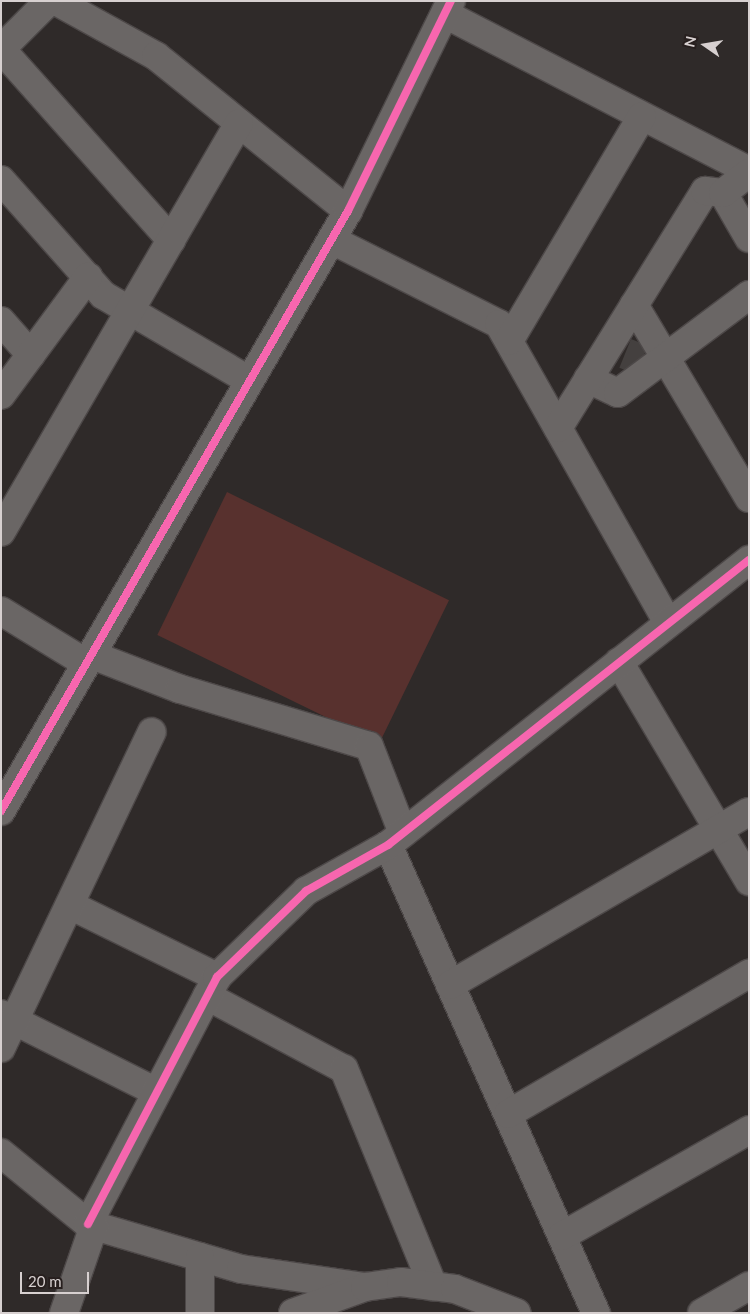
<!DOCTYPE html>
<style>
body{margin:0}
#map{position:relative;width:750px;height:1314px;overflow:hidden;background:#2f2a29;font-family:Lato,sans-serif}
div>[style]{position:absolute}
[style*='--x']{left:calc(var(--x)*1px);top:calc(var(--y)*1px);width:calc(var(--w)*1px);rotate:calc(var(--a)*1deg)}
.green>*{inset:0;background:#58312e;transform-origin:0 0}
.building>*{inset:0;background:#44403f;transform-origin:0 0}
.roads{filter:drop-shadow(1px 0 #4d4848) drop-shadow(-1px 0 #4d4848) drop-shadow(0 1px #4d4848) drop-shadow(0 -1px #4d4848)}
.minor>*{height:28px;margin:-14px;padding:0 14px;transform-origin:14px;border-radius:14px;background:#6a6665}
.cycleway>*{height:8px;margin:-4px;padding:0 4px;transform-origin:4px;border-radius:4px;background:#f766af}
span{translate:-50% -50%;white-space:nowrap;text-align:center;line-height:1.15;-webkit-text-stroke:5px #271f1e;paint-order:stroke}
.frame{position:absolute;inset:0;border:2px solid #d7d0d0;pointer-events:none}
.north{position:absolute;left:680px;top:20px;width:50px;height:50px;-webkit-text-stroke:4px #271f1e;paint-order:stroke;rotate:283deg;font-size:14px;font-weight:700;line-height:20px;text-align:center;color:#d7d0d0}
.north::after{content:'';display:block;margin:auto;width:18px;height:22px;background:#d7d0d0;clip-path:polygon(50% 0,100% 100%,50% 72%,0 100%)}
.scale{position:absolute;left:20px;top:1272px;width:69px;height:22px;box-sizing:border-box;border:2px solid #d7d0d0;border-top:0;padding-left:6px;font-size:15px;line-height:18px;white-space:nowrap;color:#d7d0d0;-webkit-text-stroke:4px #271f1e;paint-order:stroke}
</style>
<div id="map">
<div class="green">
<i style="left:227px;top:492px;width:247px;height:159px;rotate:26deg"></i>
</div>
<div class="building">
<i style="left:631px;top:339px;width:18px;height:31px;rotate:22deg"></i>
</div>
<div class="roads">
<div class="minor">
<i style="--x:56;--y:1;--w:114;--a:28.8"></i>
<i style="--x:156;--y:56;--w:247;--a:38.9"></i>
<i style="--x:445;--y:14;--w:342;--a:27.3"></i>
<i style="--x:1;--y:49;--w:256;--a:48.3"></i>
<i style="--x:1;--y:49;--w:68;--a:-45"></i>
<i style="--x:1;--y:180;--w:154;--a:48.4"></i>
<i style="--x:103;--y:295;--w:170;--a:30.3"></i>
<i style="--x:723;--y:193;--w:52;--a:60"></i>
<i style="--x:332;--y:240;--w:187;--a:26.7"></i>
<i style="--x:499;--y:324;--w:343;--a:60.5"></i>
<i style="--x:634;--y:305;--w:225;--a:59.2"></i>
<i style="--x:1;--y:321;--w:45;--a:48.6"></i>
<i style="--x:509;--y:341;--w:261;--a:-59.4"></i>
<i style="--x:588;--y:379;--w:33;--a:25"></i>
<i style="--x:618;--y:393;--w:164;--a:-36.8"></i>
<i style="--x:1;--y:395;--w:147;--a:-53.6"></i>
<i style="--x:558;--y:428;--w:279;--a:-58.2"></i>
<i style="--x:705;--y:191;--w:18;--a:6"></i>
<i style="--x:723;--y:193;--w:33;--a:-38"></i>
<i style="--x:1;--y:532;--w:473;--a:-59.8"></i>
<i style="--x:1;--y:611;--w:100;--a:31.5"></i>
<i style="--x:92;--y:655;--w:94;--a:21.1"></i>
<i style="--x:180;--y:689;--w:197;--a:16.8"></i>
<i style="--x:369;--y:746;--w:93;--a:68.7"></i>
<i style="--x:619;--y:662;--w:255;--a:59.3"></i>
<i style="--x:1;--y:811;--w:693;--a:-59.96"></i>
<i style="--x:348;--y:211;--w:234;--a:-63.9"></i>
<i style="--x:388;--y:845;--w:512;--a:66.04"></i>
<i style="--x:70;--y:905;--w:164;--a:26.1"></i>
<i style="--x:450;--y:985;--w:345;--a:-30.1"></i>
<i style="--x:207;--y:996;--w:155;--a:28.1"></i>
<i style="--x:344;--y:1069;--w:235;--a:67.7"></i>
<i style="--x:1;--y:1014;--w:174;--a:26.6"></i>
<i style="--x:1;--y:1048;--w:350;--a:-64.5"></i>
<i style="--x:508;--y:1114;--w:279;--a:-30.2"></i>
<i style="--x:1;--y:1153;--w:112;--a:39.2"></i>
<i style="--x:88;--y:1224;--w:159;--a:16.4"></i>
<i style="--x:241;--y:1269;--w:125;--a:8.3"></i>
<i style="--x:88;--y:1224;--w:279;--a:-62.4"></i>
<i style="--x:217;--y:977;--w:124;--a:-44"></i>
<i style="--x:306;--y:891;--w:94;--a:-29.3"></i>
<i style="--x:388;--y:845;--w:460;--a:-38.3"></i>
<i style="--x:562;--y:1236;--w:215;--a:-29.5"></i>
<i style="--x:64;--y:1313;--w:92;--a:-71"></i>
<i style="--x:200;--y:1313;--w:56;--a:-90"></i>
<i style="--x:293;--y:1313;--w:77;--a:-19.9"></i>
<i style="--x:365;--y:1287;--w:36;--a:-8"></i>
<i style="--x:401;--y:1282;--w:54;--a:7.4"></i>
<i style="--x:455;--y:1289;--w:66;--a:21.2"></i>
<i style="--x:702;--y:1313;--w:54;--a:-29.9"></i>
</div>
</div>
<div class="cycleway">
<i style="--x:1;--y:811;--w:693;--a:-59.96"></i>
<i style="--x:348;--y:211;--w:234;--a:-63.9"></i>
<i style="--x:88;--y:1224;--w:279;--a:-62.4"></i>
<i style="--x:217;--y:977;--w:124;--a:-44"></i>
<i style="--x:306;--y:891;--w:94;--a:-29.3"></i>
<i style="--x:388;--y:845;--w:460;--a:-38.3"></i>
</div>
<div class="frame"></div>
<div class="north">N</div>
<div class="scale">20 m</div>
</div>
